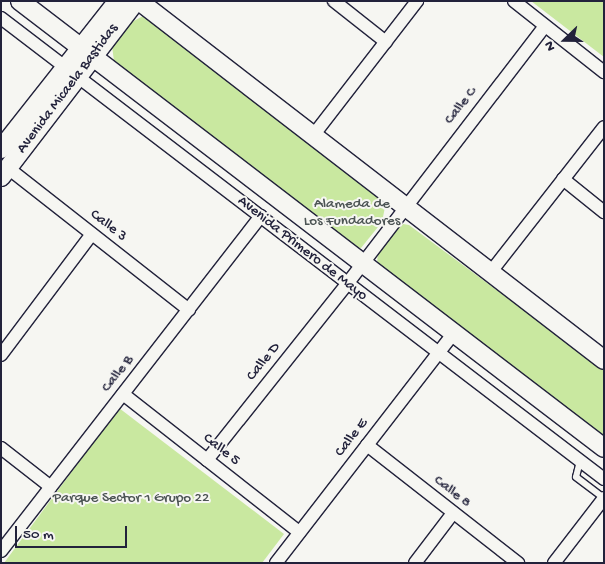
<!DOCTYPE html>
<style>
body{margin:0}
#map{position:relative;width:605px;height:564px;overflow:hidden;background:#f6f6f2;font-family:"Gochi Hand",sans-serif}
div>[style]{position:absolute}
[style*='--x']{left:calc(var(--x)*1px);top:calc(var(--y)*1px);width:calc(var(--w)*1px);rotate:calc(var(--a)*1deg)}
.green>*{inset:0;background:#c9e8a0}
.roads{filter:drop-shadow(1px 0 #22223b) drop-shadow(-1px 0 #22223b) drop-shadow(0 1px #22223b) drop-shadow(0 -1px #22223b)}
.lane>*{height:6px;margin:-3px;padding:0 3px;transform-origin:3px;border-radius:3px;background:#f6f6f2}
.street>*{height:12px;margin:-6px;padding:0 6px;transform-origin:6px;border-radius:6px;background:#f6f6f2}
.secondary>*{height:18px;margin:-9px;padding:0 9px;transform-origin:9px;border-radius:9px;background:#f6f6f2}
span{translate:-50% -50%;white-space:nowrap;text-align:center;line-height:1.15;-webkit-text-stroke:4px #f6f6f2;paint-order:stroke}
.street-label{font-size:15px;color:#22223b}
.park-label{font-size:15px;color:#4c5454}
.frame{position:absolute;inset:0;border:2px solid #22223b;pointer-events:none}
.north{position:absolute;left:540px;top:15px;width:50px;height:50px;-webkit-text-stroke:4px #f6f6f2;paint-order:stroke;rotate:248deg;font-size:14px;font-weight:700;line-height:20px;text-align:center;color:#22223b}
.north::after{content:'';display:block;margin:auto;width:18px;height:22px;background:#22223b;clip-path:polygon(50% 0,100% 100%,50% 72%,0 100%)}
.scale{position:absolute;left:15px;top:526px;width:112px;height:22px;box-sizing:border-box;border:2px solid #22223b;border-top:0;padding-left:6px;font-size:15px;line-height:18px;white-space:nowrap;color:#22223b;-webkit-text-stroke:4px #f6f6f2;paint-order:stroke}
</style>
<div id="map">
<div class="green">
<i style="clip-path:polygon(531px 1px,604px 1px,604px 57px)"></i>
<i style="clip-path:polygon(143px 16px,379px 198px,385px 207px,382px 222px,361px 248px,348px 246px,114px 61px,112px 46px,132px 22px)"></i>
<i style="clip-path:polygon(403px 224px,409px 225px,604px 370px,604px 439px,377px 265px,378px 250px)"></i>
<i style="clip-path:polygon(119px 408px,284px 534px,262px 563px,4px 563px)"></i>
</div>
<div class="roads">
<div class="lane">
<i style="--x:580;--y:461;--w:16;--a:104"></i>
<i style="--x:576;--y:477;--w:35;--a:37"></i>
</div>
<div class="street">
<i style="--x:334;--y:1;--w:66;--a:38.3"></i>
<i style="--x:514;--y:1;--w:115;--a:38.3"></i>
<i style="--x:1;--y:18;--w:759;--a:37.4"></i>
<i style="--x:312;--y:137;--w:172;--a:-52.3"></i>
<i style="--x:8;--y:168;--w:230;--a:38.1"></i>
<i style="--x:563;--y:179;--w:53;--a:38.8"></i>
<i style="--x:490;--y:273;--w:185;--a:-52"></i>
<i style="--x:1;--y:355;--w:151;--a:-53.1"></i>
<i style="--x:123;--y:394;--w:224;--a:38.1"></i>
<i style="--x:367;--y:445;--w:192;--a:38"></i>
<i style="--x:1;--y:448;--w:63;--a:38"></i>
<i style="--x:207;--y:460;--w:225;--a:-51.5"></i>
<i style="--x:347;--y:284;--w:325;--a:-52.5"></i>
<i style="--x:1;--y:551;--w:424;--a:-52.2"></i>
<i style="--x:276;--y:563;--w:291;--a:-52.3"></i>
<i style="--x:415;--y:563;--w:63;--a:-52.8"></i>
<i style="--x:554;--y:563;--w:82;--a:-52.4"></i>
</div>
<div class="secondary">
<i style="--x:20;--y:1;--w:735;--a:37.43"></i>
<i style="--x:139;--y:1;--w:587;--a:37.67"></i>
<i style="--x:1;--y:149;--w:189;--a:-51.7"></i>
<i style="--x:1;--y:177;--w:222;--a:-52.5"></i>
</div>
</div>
<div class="street-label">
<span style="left:68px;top:89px;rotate:-53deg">Avenida Micaela Bastidas</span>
<span style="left:461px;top:106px;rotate:-52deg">Calle C</span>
<span style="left:108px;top:226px;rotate:38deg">Calle 3</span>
<span style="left:302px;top:249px;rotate:38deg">Avenida Primero de Mayo</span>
<span style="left:264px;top:362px;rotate:-51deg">Calle D</span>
<span style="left:118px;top:374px;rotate:-52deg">Calle B</span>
<span style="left:352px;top:438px;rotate:-52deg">Calle E</span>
<span style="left:221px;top:450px;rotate:38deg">Calle 5</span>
<span style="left:452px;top:492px;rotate:38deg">Calle 8</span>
</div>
<div class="park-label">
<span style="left:352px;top:213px">Alameda de<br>Los Fundadores</span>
<span style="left:131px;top:499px">Parque Sector 1 Grupo 22</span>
</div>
<div class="frame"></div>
<div class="north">N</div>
<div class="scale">50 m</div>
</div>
